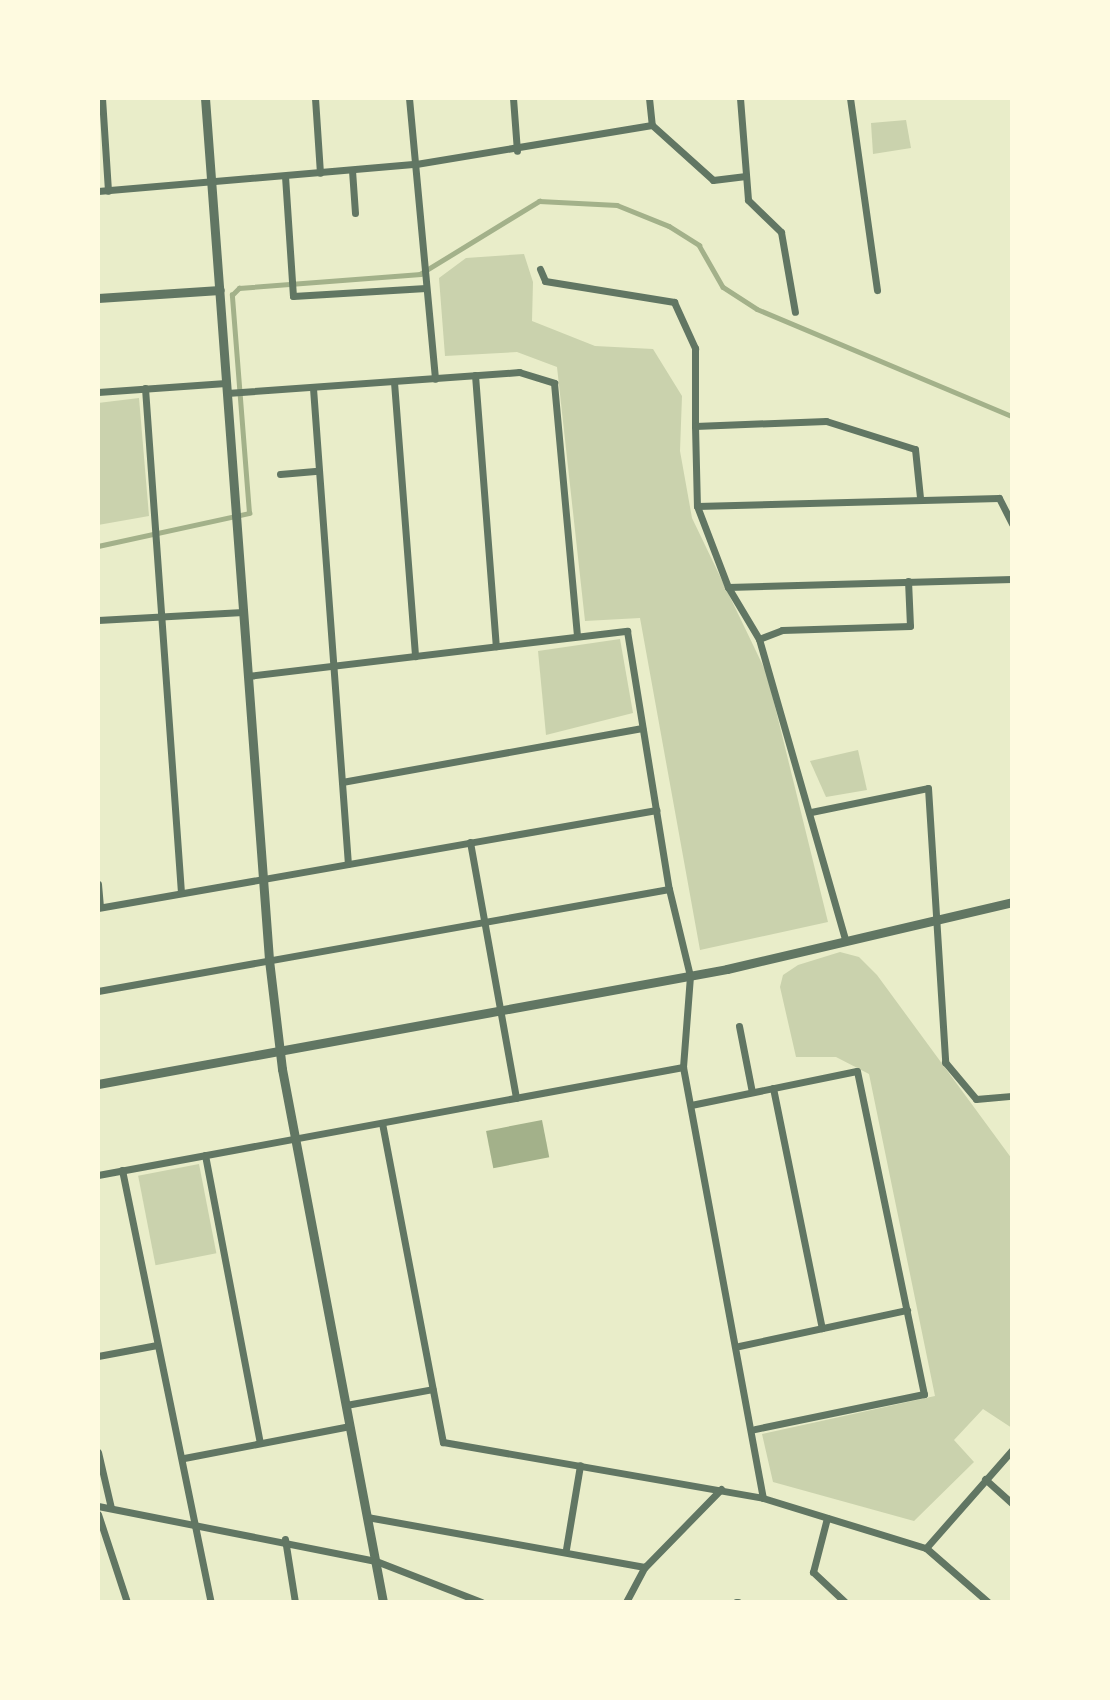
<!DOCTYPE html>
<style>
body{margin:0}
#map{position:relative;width:1110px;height:1700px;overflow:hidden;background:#e9edc9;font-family:"Fira Sans Condensed",sans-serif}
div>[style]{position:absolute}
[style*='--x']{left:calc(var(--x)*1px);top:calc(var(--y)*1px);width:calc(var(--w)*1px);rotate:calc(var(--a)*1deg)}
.green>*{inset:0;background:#cad2ad;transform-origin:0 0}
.water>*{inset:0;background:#a3b18a;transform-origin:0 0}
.stream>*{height:4.5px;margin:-2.25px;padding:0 2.25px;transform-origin:2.25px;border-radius:2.25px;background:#a3b18a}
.minor>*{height:7px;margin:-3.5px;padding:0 3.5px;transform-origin:3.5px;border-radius:3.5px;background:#617663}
.tertiary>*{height:9px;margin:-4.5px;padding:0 4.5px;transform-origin:4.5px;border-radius:4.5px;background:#617663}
span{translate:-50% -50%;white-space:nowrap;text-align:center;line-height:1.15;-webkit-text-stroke:5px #fefae0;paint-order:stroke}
.frame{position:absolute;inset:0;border:100px solid #fefae0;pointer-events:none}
</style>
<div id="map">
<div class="green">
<i style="clip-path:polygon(906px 120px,911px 148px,873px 154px,871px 123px)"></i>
<i style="clip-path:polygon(524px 254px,533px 282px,532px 321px,595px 346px,653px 349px,682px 396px,680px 451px,692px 518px,767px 674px,828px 922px,700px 950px,640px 618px,585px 621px,557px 367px,517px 352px,445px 356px,439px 278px,466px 258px)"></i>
<i style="clip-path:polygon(139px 398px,149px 516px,98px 525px,98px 403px)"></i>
<i style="clip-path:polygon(620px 639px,633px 713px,546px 735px,538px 651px)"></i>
<i style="clip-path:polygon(858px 750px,867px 790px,826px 797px,810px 761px)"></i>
<i style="clip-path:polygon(840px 952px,859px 957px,877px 975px,1012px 1159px,1012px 1428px,983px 1409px,954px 1440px,974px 1462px,914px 1521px,773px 1482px,762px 1434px,935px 1396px,869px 1074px,836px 1057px,796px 1057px,780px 987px,783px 975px,798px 965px)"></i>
<i style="left:199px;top:1164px;width:91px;height:62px;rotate:79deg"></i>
</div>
<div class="water">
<i style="left:542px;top:1120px;width:38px;height:57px;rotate:79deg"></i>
</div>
<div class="stream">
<i style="--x:98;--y:546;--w:155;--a:-12.3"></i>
<i style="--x:249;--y:513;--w:219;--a:-94.5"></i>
<i style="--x:232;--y:295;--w:10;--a:-45"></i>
<i style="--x:239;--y:288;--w:182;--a:-4.4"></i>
<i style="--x:420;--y:274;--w:140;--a:-31.5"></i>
<i style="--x:539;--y:201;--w:78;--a:2.9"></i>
<i style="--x:617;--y:205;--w:56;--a:22"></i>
<i style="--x:669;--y:226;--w:36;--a:32"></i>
<i style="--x:699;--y:245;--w:48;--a:60.3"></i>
<i style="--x:723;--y:287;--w:40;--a:32.9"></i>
<i style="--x:757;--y:309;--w:277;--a:22.8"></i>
</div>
<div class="minor">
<i style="--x:102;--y:98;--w:93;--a:86.3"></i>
<i style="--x:315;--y:98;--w:75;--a:86.2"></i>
<i style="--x:409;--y:98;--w:282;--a:84.7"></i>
<i style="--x:513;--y:98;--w:53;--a:85.7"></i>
<i style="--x:649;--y:98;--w:27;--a:84"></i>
<i style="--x:740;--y:98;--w:102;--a:85.5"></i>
<i style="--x:748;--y:200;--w:46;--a:44.1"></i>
<i style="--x:781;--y:232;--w:81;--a:80.1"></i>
<i style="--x:850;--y:98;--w:194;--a:82"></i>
<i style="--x:352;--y:170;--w:43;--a:86"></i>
<i style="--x:285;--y:176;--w:120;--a:86.2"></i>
<i style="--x:293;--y:296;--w:133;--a:-3.4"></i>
<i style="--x:98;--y:191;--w:319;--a:-4.9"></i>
<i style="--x:416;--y:164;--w:239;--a:-9.4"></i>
<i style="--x:652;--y:125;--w:82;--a:42"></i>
<i style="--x:713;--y:180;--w:33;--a:-7"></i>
<i style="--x:540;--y:269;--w:13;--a:67"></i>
<i style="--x:545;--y:281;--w:131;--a:9.2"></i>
<i style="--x:674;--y:302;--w:51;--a:65.5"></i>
<i style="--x:695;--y:348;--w:78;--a:90"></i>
<i style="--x:695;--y:426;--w:131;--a:-2.2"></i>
<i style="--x:826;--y:421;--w:93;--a:17.5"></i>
<i style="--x:915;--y:449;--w:48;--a:84.1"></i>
<i style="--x:475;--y:375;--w:272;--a:85.6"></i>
<i style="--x:394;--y:382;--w:275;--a:85.6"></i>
<i style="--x:145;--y:388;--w:506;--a:85.92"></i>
<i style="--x:313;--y:388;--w:477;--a:85.8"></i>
<i style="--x:98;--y:392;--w:128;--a:-4"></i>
<i style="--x:227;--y:393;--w:293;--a:-4.1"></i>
<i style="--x:519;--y:372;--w:37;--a:17"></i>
<i style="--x:554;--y:383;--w:254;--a:84.8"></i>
<i style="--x:695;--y:426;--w:80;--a:88.6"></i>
<i style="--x:697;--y:506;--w:87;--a:69.1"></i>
<i style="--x:728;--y:587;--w:61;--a:59.2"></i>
<i style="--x:759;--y:639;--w:312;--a:74"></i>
<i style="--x:280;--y:474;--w:38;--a:-5"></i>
<i style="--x:697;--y:506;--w:302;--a:-1.5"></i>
<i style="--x:999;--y:498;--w:29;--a:63"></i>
<i style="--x:728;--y:587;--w:284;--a:-1.6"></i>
<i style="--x:98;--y:620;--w:145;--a:-3.2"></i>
<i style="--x:759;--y:639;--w:25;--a:-21"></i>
<i style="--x:782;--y:630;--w:128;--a:-1.8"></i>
<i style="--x:910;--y:626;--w:45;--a:-92.5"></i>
<i style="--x:248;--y:676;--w:382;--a:-6.8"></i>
<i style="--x:627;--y:631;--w:261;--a:80.8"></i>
<i style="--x:669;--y:889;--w:89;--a:76.4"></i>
<i style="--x:690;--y:976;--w:91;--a:94.4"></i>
<i style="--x:683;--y:1067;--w:438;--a:79.5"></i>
<i style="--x:342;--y:782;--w:305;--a:-10.2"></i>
<i style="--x:811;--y:812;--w:119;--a:-11.6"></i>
<i style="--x:928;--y:788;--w:275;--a:86.4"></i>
<i style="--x:945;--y:1062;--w:48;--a:50"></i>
<i style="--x:976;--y:1099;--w:36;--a:-5"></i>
<i style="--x:470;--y:842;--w:260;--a:79.8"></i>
<i style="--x:98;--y:884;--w:23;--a:85"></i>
<i style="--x:98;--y:908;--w:567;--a:-9.96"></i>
<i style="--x:98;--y:991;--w:580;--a:-10.13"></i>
<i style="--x:739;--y:1026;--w:67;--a:78.9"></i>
<i style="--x:773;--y:1088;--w:245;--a:78.5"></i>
<i style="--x:691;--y:1105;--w:169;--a:-11.6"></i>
<i style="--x:857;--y:1071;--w:330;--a:78.3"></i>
<i style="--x:924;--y:1394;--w:173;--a:168.3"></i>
<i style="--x:382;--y:1123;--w:325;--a:79.2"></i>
<i style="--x:443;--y:1442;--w:325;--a:9.9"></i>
<i style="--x:763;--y:1498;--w:170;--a:17.1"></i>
<i style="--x:926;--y:1548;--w:130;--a:-48.7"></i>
<i style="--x:205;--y:1155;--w:293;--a:79.2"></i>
<i style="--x:122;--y:1170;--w:441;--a:78.4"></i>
<i style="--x:98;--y:1175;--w:595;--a:-10.46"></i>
<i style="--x:739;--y:1346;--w:172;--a:-12.1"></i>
<i style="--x:98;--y:1356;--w:60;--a:-10.6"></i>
<i style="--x:346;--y:1405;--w:88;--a:-10.4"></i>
<i style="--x:98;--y:1452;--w:57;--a:76.9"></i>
<i style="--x:184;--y:1458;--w:169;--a:-10.9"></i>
<i style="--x:985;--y:1479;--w:36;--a:42"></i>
<i style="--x:98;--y:1506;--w:283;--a:11.2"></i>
<i style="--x:376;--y:1561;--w:113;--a:21.3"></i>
<i style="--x:98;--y:1514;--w:93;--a:71.8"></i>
<i style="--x:367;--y:1517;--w:282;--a:10.2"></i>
<i style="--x:645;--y:1567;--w:109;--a:-45.7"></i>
<i style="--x:827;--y:1518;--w:56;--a:104.5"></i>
<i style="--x:813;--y:1572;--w:44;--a:43.2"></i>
<i style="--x:285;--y:1539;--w:64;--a:81"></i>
<i style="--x:926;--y:1548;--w:82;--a:41.1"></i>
<i style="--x:566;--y:1549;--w:85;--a:-80.5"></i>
<i style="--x:626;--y:1602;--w:40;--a:-62"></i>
<i style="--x:736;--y:1602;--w:2;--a:0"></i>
</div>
<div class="tertiary">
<i style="--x:205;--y:98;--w:864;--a:85.75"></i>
<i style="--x:269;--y:960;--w:110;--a:83.2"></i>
<i style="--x:282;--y:1069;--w:542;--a:79.27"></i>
<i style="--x:98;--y:298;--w:122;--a:-3.8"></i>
<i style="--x:98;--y:1084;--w:639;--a:-10.36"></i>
<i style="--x:727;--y:969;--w:293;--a:-13.2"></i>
</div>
<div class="frame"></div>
</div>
